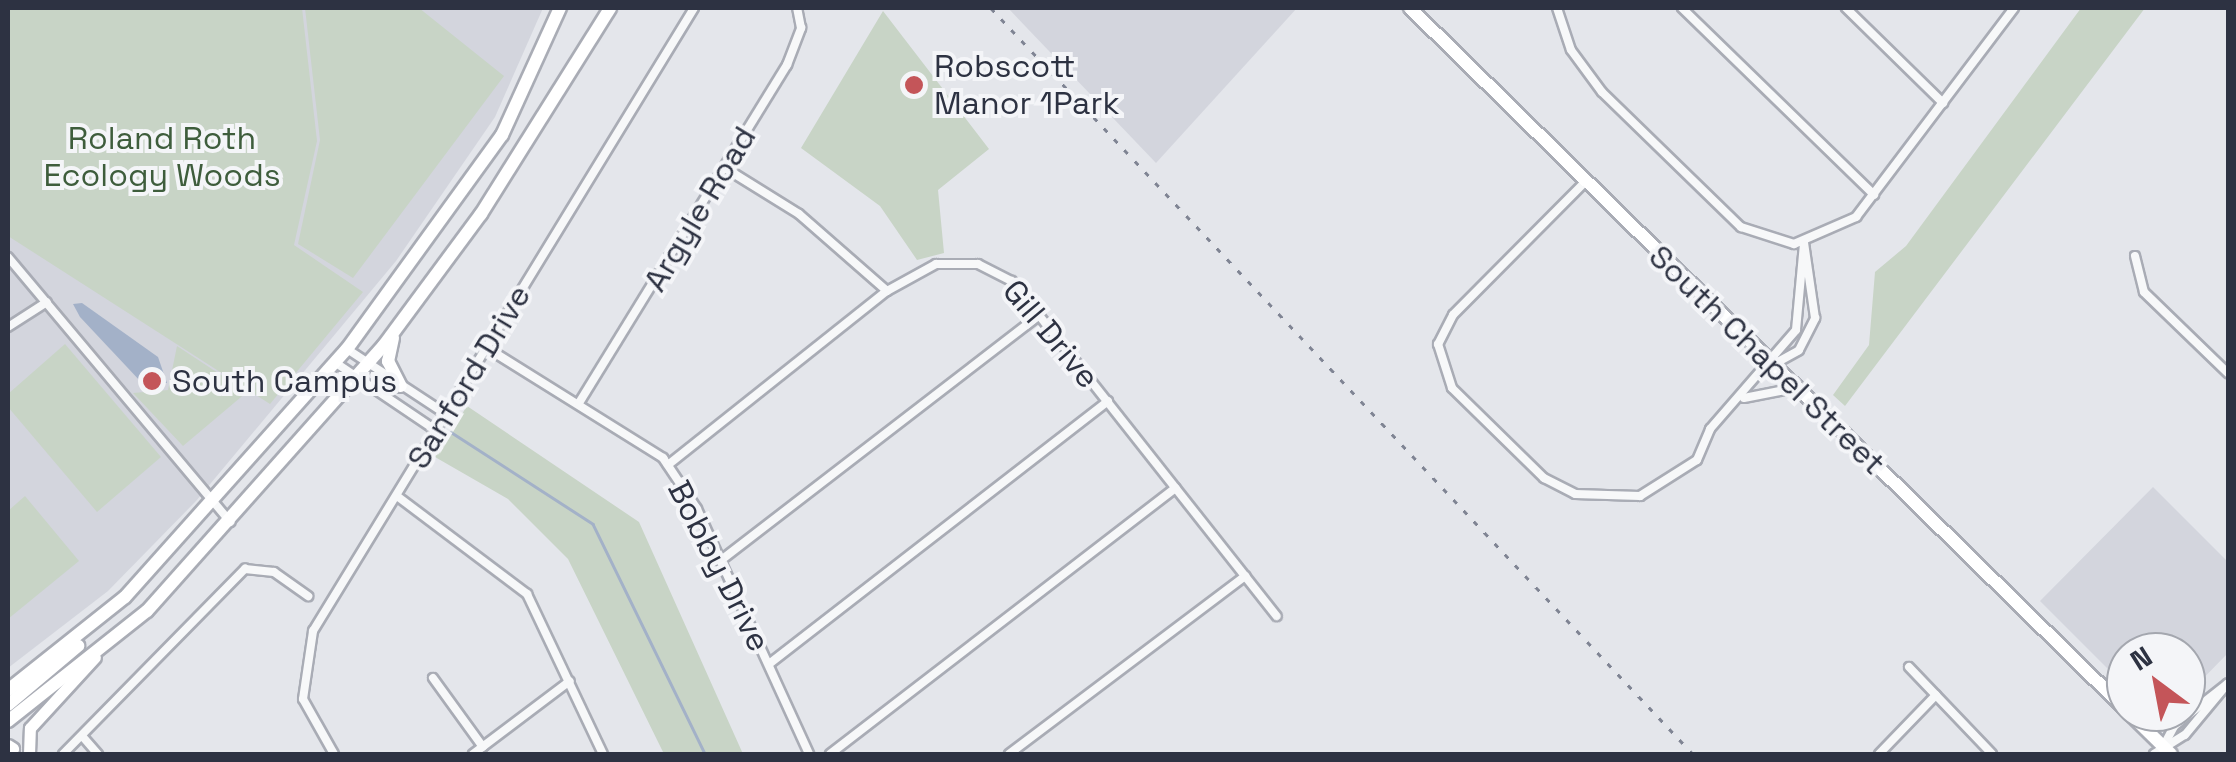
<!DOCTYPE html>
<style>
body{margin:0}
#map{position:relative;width:2236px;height:762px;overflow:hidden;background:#e4e6eb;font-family:"Space Grotesk",sans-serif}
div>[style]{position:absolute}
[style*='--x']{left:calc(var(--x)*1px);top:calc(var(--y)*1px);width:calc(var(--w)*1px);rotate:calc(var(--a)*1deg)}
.built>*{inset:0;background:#d3d5dd}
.green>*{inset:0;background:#c8d4c6}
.water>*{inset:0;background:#a3b1c8}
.stream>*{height:2.5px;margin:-1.25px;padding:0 1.25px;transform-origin:1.25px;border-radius:1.25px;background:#a3b1c8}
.roads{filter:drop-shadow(2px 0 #a9acb5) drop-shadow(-2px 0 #a9acb5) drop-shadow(0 2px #a9acb5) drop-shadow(0 -2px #a9acb5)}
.street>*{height:8px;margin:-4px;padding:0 4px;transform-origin:4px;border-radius:4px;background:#f7f8f9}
.secondary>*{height:11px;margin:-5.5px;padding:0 5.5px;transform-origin:5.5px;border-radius:5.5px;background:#fff}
.primary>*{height:12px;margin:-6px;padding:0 6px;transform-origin:6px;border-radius:6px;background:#fff}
.rail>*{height:2.5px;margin-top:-1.25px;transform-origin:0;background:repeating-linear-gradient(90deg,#7f8493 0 5px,transparent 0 15px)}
.dots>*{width:28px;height:28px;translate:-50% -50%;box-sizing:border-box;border:5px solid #f4f5f8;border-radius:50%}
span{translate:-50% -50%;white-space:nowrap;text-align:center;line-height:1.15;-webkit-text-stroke:8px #f4f5f8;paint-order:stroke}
.poi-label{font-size:32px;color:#2d3242}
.left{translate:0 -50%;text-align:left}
.park-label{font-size:32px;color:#3e5d3c}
.street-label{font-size:32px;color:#2d3242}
.frame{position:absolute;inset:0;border:10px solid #2d3242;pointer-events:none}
.north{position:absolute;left:2106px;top:632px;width:100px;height:100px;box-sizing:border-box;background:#f4f5f8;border:2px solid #a4a7af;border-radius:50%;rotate:328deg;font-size:28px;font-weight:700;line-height:40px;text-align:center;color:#2d3242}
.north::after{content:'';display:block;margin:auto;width:35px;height:45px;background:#c45559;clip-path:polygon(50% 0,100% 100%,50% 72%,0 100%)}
</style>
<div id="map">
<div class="built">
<i style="clip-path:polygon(8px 8px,543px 8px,495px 117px,396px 261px,196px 501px,108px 591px,8px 668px)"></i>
<i style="clip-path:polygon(1008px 8px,1297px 8px,1156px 163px)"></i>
<i style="clip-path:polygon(2153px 487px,2228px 562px,2228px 653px,2186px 696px,2186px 652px,2126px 652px,2126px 687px,2040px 601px)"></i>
</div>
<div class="green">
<i style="clip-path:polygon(8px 8px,302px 8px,317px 141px,294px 245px,363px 292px,270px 404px,8px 236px)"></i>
<i style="clip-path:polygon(305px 8px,419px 8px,504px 76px,353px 278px,298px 244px,320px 140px)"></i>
<i style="clip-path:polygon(2081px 8px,2145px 8px,1845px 406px,1833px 395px,1869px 345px,1875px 272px,1906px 246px)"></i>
<i style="clip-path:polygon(883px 11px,989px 149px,938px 190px,944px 253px,917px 260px,880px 206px,801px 148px)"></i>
<i style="clip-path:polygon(65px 344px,161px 457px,97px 512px,8px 407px,8px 394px)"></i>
<i style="clip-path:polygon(177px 346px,247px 392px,183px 446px,133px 393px,168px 390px)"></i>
<i style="clip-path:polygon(467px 406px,639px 522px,743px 754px,664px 754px,568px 559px,508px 499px,435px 457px)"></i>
<i style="clip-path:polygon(25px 496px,79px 561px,8px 619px,8px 511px)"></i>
</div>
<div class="water">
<i style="clip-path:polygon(82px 303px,158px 357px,167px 383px,141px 382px,80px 317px,73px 304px)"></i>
</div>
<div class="stream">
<i style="--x:451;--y:432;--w:169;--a:32.9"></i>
<i style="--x:593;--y:524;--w:256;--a:64"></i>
</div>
<div class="roads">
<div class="street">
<i style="--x:1557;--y:8;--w:44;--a:71.6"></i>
<i style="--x:1571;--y:50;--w:52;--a:53.6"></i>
<i style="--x:1602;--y:92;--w:194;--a:44.2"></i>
<i style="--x:1741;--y:227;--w:56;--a:17.8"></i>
<i style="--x:1794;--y:244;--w:68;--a:-23.5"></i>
<i style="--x:1856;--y:217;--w:262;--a:-52.9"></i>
<i style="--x:1682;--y:8;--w:268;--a:44.2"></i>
<i style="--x:1846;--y:8;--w:136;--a:44.4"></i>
<i style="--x:725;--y:168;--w:87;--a:31.9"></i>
<i style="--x:799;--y:214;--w:117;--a:41.2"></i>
<i style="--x:1585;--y:182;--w:187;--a:134.8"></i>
<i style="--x:1453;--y:315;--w:33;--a:117"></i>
<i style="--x:1438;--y:344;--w:46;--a:72.3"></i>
<i style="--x:1452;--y:388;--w:129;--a:44.4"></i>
<i style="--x:1544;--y:478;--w:35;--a:27"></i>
<i style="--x:1575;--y:494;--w:65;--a:1.8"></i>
<i style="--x:1640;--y:496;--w:67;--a:-32.3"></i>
<i style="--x:1697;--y:460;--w:34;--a:-67"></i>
<i style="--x:1710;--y:429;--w:131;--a:-49"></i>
<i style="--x:1796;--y:330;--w:87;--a:-84.7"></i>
<i style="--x:2135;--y:256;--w:37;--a:76"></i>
<i style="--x:2144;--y:292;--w:117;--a:44"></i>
<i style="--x:8;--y:257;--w:346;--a:50"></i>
<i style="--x:8;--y:327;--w:46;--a:-32.7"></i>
<i style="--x:487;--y:348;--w:208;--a:32"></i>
<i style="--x:663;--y:458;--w:61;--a:56.3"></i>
<i style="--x:697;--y:509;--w:269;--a:65.4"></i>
<i style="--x:347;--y:349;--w:118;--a:33.3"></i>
<i style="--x:336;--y:363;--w:122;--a:34"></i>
<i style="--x:1776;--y:363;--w:26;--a:-29"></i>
<i style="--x:1799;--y:350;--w:36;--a:-63"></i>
<i style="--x:1815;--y:318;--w:76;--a:-98.3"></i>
<i style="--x:1744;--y:398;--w:52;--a:-11.1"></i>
<i style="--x:579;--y:403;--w:397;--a:-58.4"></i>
<i style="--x:787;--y:65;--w:40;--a:-69"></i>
<i style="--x:801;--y:28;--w:20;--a:-101"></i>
<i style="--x:668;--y:465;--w:280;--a:-38.5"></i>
<i style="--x:887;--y:291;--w:56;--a:-28.9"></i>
<i style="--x:936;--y:264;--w:42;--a:0"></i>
<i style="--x:978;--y:264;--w:38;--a:27"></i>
<i style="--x:1012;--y:281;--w:427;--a:51.7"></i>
<i style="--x:397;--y:496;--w:163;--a:37"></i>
<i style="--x:527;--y:594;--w:177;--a:64.6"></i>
<i style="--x:720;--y:561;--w:404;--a:-37.6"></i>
<i style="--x:769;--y:664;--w:429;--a:-37.8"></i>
<i style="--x:1909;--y:667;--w:120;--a:46.3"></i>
<i style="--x:433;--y:678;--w:85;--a:54.1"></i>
<i style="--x:83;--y:737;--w:23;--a:49"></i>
<i style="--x:2163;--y:747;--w:24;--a:-62"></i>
<i style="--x:2174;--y:726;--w:68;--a:-38.4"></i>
<i style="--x:63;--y:754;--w:260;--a:-45.5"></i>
<i style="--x:245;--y:569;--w:29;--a:6"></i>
<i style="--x:274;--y:572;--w:42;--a:35.2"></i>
<i style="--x:334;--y:754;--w:63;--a:-119.4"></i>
<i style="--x:303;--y:699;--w:69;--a:-81.6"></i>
<i style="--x:313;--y:631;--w:730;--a:-58.55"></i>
<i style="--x:473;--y:754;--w:121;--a:-37"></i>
<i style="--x:830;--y:754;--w:436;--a:-37.6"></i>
<i style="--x:1009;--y:754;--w:296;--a:-37"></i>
<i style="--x:1879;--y:754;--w:82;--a:-46"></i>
<i style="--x:2154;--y:754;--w:36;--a:-32"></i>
<i style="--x:2185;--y:735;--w:67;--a:-50.4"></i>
</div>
<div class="secondary">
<i style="--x:29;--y:754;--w:26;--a:-88"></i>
<i style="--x:30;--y:728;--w:96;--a:-47.5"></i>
</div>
<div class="primary">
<i style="--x:1410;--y:8;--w:1003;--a:44.43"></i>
<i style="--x:393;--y:338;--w:24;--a:102"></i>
<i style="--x:388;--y:361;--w:28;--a:63"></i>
<i style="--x:8;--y:690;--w:149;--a:-38.5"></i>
<i style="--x:125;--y:597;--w:333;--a:-48.2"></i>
<i style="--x:347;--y:349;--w:264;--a:-54.1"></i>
<i style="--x:502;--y:135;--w:140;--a:-65.5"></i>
<i style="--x:8;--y:705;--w:92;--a:-40.1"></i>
<i style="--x:2128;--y:712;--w:60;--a:44.3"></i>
<i style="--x:8;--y:721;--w:177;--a:-38.4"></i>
<i style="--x:147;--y:611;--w:356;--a:-48.3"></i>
<i style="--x:384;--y:345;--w:163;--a:-53.5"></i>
<i style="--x:481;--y:214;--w:243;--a:-57.9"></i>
<i style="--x:8;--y:746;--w:6;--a:31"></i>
</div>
</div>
<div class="rail">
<i style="--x:991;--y:8;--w:1024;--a:46.74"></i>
</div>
<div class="dots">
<i style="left:914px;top:85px;background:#c45559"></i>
<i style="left:152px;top:381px;background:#c45559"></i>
</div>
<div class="poi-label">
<span class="left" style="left:934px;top:85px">Robscott<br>Manor 1Park</span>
<span class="left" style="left:172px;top:381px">South Campus</span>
</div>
<div class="park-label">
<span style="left:162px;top:157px">Roland Roth<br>Ecology Woods</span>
</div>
<div class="street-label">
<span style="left:700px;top:209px;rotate:-59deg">Argyle Road</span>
<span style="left:1051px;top:334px;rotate:50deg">Gill Drive</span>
<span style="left:1767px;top:360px;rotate:44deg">South Chapel Street</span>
<span style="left:469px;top:377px;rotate:-59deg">Sanford Drive</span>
<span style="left:719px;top:566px;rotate:63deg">Bobby Drive</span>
</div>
<div class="frame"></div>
<div class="north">N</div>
</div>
